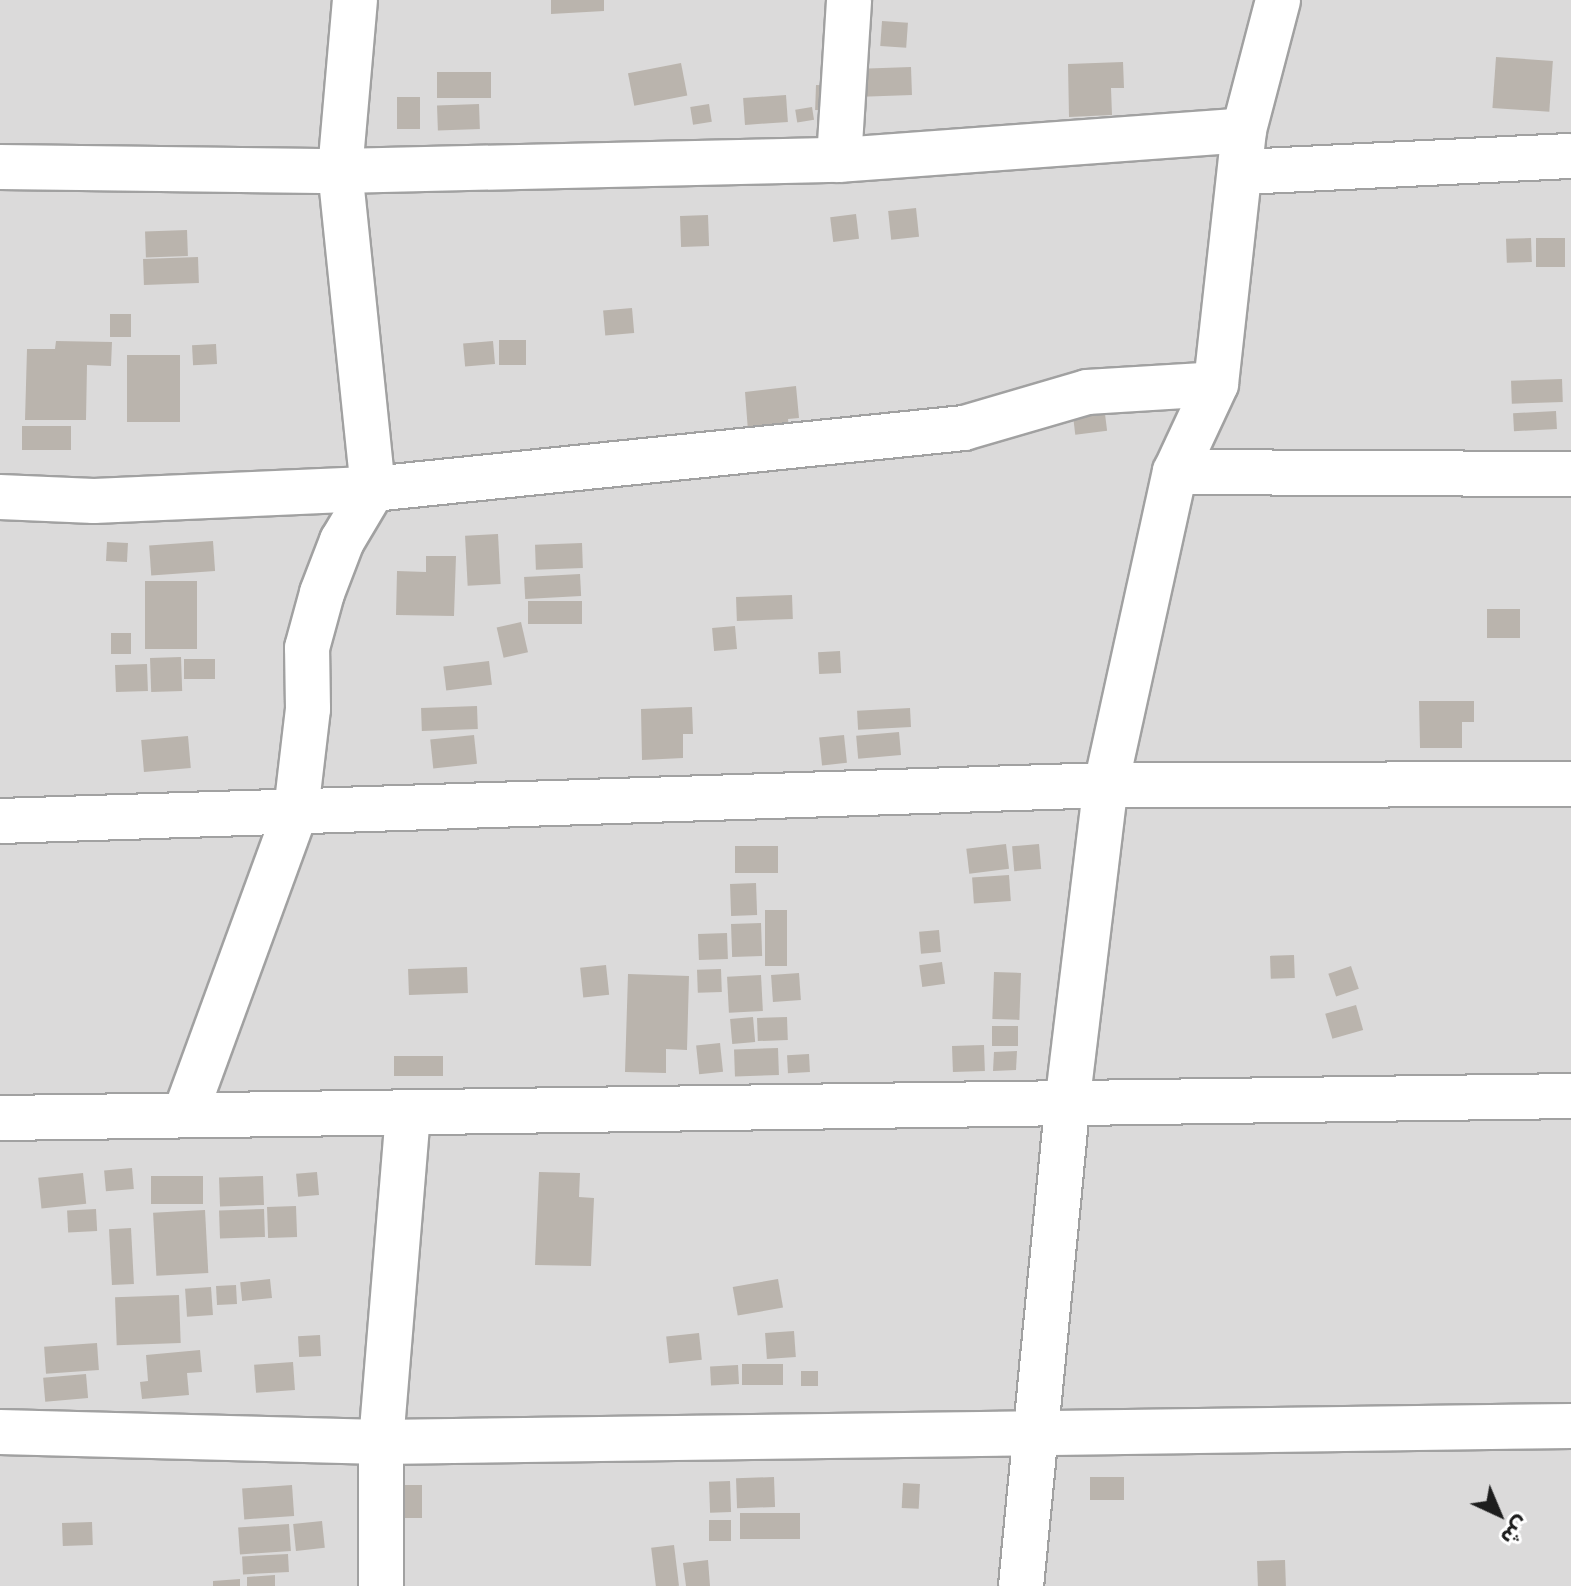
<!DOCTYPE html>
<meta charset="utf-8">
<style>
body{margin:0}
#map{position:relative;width:1571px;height:1586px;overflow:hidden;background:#edebe3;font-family:Lato,"Noto Sans Arabic",sans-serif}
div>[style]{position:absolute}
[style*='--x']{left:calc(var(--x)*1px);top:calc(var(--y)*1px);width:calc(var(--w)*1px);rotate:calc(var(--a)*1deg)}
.residential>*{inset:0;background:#dbdada;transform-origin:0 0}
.building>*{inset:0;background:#bab4ad;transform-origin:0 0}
.roads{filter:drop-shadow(2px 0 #a1a1a1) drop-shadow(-2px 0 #a1a1a1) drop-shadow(0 2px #a1a1a1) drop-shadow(0 -2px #a1a1a1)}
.minor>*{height:44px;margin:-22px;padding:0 22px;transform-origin:22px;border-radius:22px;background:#fff}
.tertiary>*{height:44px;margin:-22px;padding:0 22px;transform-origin:22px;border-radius:22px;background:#fff}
span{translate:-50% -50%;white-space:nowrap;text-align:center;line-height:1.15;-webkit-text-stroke:6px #fff;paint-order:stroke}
.north{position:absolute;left:1459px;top:1474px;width:80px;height:80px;-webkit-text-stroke:6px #fff;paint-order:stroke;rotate:136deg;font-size:22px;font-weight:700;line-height:32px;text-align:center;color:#1d1d1d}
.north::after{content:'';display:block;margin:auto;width:28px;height:36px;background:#1d1d1d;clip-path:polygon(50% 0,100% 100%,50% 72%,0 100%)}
</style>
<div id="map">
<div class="residential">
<i style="left:0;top:0;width:1571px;height:1586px"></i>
</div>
<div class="building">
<i style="clip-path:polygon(551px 0,604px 0,604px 11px,551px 14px)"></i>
<i style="left:882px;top:21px;width:26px;height:25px;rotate:4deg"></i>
<i style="left:1496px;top:57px;width:57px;height:51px;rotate:4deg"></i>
<i style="clip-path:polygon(1123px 62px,1124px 88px,1111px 88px,1112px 115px,1069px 117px,1068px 64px)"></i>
<i style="left:681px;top:63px;width:33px;height:54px;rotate:79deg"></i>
<i style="left:911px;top:67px;width:28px;height:57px;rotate:88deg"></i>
<i style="left:437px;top:72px;width:54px;height:26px"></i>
<i style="left:816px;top:85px;width:23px;height:25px;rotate:2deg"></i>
<i style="left:786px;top:95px;width:27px;height:43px;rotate:86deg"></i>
<i style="left:397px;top:97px;width:23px;height:32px"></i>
<i style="left:479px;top:104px;width:25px;height:42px;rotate:88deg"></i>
<i style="left:709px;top:104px;width:18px;height:19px;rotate:81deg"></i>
<i style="left:812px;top:107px;width:13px;height:17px;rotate:81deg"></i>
<i style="left:916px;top:208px;width:29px;height:28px;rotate:84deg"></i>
<i style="left:856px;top:214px;width:25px;height:26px;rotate:83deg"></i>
<i style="left:708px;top:215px;width:31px;height:28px;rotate:88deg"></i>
<i style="left:187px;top:230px;width:26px;height:42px;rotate:88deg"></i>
<i style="left:1531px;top:238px;width:24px;height:25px;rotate:88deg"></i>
<i style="left:1565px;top:238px;width:29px;height:29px;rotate:90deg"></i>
<i style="left:198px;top:257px;width:26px;height:55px;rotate:88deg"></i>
<i style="left:632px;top:308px;width:25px;height:29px;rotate:85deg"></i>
<i style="left:110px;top:314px;width:21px;height:23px"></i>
<i style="left:499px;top:340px;width:27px;height:25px"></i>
<i style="clip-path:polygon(56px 341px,112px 342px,111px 366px,87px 365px,86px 420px,25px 420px,27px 349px,55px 349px)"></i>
<i style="left:493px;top:341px;width:23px;height:30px;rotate:85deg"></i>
<i style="left:216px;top:344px;width:20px;height:24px;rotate:87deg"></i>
<i style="left:180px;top:355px;width:67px;height:53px;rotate:90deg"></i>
<i style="left:1562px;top:379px;width:23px;height:51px;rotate:88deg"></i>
<i style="clip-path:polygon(796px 386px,799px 418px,788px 419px,790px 441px,749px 444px,745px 392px)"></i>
<i style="left:1556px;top:411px;width:18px;height:43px;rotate:87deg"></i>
<i style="left:1105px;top:414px;width:17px;height:32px;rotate:83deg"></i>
<i style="left:22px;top:426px;width:49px;height:24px"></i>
<i style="left:498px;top:534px;width:50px;height:33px;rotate:87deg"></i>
<i style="left:213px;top:541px;width:30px;height:64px;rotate:86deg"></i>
<i style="left:107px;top:542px;width:21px;height:19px;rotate:3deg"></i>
<i style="left:582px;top:543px;width:25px;height:47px;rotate:88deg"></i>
<i style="clip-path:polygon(426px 556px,456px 556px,454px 616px,396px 615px,397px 571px,426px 572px)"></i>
<i style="left:580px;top:574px;width:22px;height:56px;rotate:87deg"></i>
<i style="left:197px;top:581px;width:68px;height:52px;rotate:90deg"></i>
<i style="left:792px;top:595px;width:24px;height:56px;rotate:88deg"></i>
<i style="left:582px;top:601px;width:23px;height:54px;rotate:90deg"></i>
<i style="left:1520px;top:609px;width:29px;height:33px;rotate:90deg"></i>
<i style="left:521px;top:622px;width:31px;height:25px;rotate:77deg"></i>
<i style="left:735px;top:626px;width:23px;height:23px;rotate:85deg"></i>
<i style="left:111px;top:633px;width:20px;height:21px"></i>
<i style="left:840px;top:651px;width:22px;height:22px;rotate:87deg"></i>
<i style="left:181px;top:657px;width:34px;height:31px;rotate:88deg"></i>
<i style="left:184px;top:659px;width:31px;height:20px"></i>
<i style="left:489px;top:661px;width:24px;height:46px;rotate:83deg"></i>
<i style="left:147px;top:664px;width:27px;height:32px;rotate:88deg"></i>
<i style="clip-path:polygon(1419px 701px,1474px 701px,1474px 722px,1462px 722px,1462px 748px,1420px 748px)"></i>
<i style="left:477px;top:706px;width:23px;height:56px;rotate:88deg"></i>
<i style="clip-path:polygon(692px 707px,693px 734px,683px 734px,683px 758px,642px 760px,641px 709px)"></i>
<i style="left:910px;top:708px;width:19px;height:53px;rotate:87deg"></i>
<i style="left:899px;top:732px;width:23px;height:43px;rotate:85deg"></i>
<i style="left:474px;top:735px;width:29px;height:44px;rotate:84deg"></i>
<i style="left:844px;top:735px;width:28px;height:25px;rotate:84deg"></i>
<i style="left:188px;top:736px;width:32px;height:47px;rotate:85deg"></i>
<i style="left:1006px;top:844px;width:25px;height:40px;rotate:83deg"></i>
<i style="left:1039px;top:844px;width:25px;height:27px;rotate:85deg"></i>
<i style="left:735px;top:846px;width:43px;height:27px"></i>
<i style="left:1009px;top:875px;width:26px;height:37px;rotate:86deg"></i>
<i style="left:756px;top:883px;width:32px;height:26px;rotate:88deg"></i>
<i style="left:765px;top:910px;width:22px;height:56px"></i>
<i style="left:761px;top:923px;width:33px;height:30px;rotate:88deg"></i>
<i style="left:939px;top:930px;width:22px;height:20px;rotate:85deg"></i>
<i style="left:727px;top:933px;width:26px;height:29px;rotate:88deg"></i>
<i style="left:1294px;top:955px;width:23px;height:24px;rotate:88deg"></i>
<i style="left:942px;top:962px;width:22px;height:23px;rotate:82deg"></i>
<i style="left:606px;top:965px;width:30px;height:26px;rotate:84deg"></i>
<i style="left:1351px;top:966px;width:24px;height:24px;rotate:71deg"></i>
<i style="left:467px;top:967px;width:26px;height:59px;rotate:88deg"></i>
<i style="left:721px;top:969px;width:23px;height:24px;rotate:88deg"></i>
<i style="left:994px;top:972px;width:27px;height:47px;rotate:2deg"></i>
<i style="left:799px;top:973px;width:27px;height:28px;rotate:86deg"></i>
<i style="clip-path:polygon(628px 974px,689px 976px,687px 1050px,666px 1049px,666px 1073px,625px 1072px)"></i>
<i style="left:761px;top:975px;width:36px;height:34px;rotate:87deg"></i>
<i style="left:1356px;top:1005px;width:26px;height:32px;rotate:74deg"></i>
<i style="left:753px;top:1017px;width:25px;height:23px;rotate:85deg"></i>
<i style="left:787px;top:1017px;width:23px;height:30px;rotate:88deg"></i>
<i style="left:992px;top:1026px;width:26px;height:20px"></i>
<i style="left:720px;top:1043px;width:29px;height:24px;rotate:84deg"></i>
<i style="left:984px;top:1045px;width:26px;height:32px;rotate:88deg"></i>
<i style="left:778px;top:1048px;width:27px;height:44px;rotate:88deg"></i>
<i style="clip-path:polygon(1017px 1051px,1016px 1070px,993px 1071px,994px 1052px)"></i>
<i style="left:809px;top:1054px;width:18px;height:22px;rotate:87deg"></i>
<i style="left:394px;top:1056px;width:49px;height:20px"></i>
<i style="left:132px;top:1168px;width:21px;height:28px;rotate:85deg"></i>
<i style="left:317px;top:1172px;width:23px;height:21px;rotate:85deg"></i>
<i style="clip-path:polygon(539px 1172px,580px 1173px,579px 1197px,594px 1198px,591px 1266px,535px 1265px)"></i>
<i style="left:83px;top:1173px;width:31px;height:45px;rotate:84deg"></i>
<i style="left:203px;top:1176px;width:28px;height:52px;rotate:90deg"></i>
<i style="left:263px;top:1176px;width:29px;height:44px;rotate:88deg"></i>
<i style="left:296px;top:1206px;width:31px;height:29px;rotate:88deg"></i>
<i style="left:96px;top:1209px;width:22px;height:29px;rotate:87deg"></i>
<i style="left:264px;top:1209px;width:28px;height:45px;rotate:88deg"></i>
<i style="left:205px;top:1210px;width:63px;height:52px;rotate:87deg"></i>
<i style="left:131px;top:1228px;width:56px;height:22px;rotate:87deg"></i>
<i style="left:270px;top:1279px;width:19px;height:30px;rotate:84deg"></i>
<i style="left:778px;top:1279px;width:29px;height:46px;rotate:80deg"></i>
<i style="left:236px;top:1285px;width:19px;height:20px;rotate:87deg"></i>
<i style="left:211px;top:1287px;width:28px;height:26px;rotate:86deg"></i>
<i style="left:179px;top:1295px;width:48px;height:64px;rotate:88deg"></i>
<i style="left:794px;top:1331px;width:26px;height:29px;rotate:86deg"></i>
<i style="left:699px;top:1333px;width:27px;height:33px;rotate:84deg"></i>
<i style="left:320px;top:1335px;width:21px;height:22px;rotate:87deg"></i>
<i style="left:97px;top:1343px;width:27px;height:53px;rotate:86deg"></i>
<i style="clip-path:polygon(200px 1350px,202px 1372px,187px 1373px,189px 1395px,142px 1399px,140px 1382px,148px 1381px,146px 1355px)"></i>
<i style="left:293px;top:1362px;width:28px;height:39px;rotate:86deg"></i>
<i style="left:783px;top:1364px;width:21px;height:41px;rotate:90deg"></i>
<i style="left:738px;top:1365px;width:19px;height:28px;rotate:87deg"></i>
<i style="left:818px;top:1371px;width:15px;height:17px;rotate:90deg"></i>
<i style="left:86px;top:1374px;width:24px;height:43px;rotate:85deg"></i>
<i style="left:774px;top:1477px;width:30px;height:38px;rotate:88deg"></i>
<i style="left:1090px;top:1477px;width:34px;height:23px"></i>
<i style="left:730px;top:1481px;width:31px;height:21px;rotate:88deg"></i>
<i style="left:903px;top:1483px;width:17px;height:25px;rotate:3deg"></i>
<i style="left:292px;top:1485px;width:31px;height:50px;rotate:86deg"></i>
<i style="left:422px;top:1485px;width:33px;height:27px;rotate:90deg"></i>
<i style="left:800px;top:1513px;width:26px;height:60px;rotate:90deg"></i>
<i style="left:709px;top:1520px;width:22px;height:21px"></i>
<i style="left:322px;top:1521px;width:27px;height:29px;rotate:84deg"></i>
<i style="left:92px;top:1522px;width:23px;height:30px;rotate:88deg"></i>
<i style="left:289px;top:1524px;width:27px;height:51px;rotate:86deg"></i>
<i style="left:674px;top:1545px;width:41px;height:23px;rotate:83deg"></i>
<i style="left:288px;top:1554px;width:18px;height:46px;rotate:87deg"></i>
<i style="clip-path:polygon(708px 1560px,710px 1586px,686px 1586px,683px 1563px)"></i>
<i style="left:1285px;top:1560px;width:26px;height:28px;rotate:88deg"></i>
<i style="clip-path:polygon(275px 1575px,275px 1586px,247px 1586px,247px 1577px)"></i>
<i style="clip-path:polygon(240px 1579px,240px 1586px,213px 1586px,213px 1581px)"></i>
</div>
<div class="roads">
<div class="minor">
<i style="--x:839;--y:160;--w:160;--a:-86.4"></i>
<i style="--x:0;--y:167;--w:340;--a:0.7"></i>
<i style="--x:340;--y:171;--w:499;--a:-1.3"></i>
<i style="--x:839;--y:160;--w:406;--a:-4.2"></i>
<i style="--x:1242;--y:172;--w:329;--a:-2.8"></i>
<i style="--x:1175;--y:472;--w:396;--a:0.3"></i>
<i style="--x:0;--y:497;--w:94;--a:2.4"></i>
<i style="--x:94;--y:501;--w:279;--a:-2.5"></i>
<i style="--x:373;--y:489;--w:594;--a:-5.89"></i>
<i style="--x:964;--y:428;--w:128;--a:-16.3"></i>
<i style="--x:1087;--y:392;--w:129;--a:-3.5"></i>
<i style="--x:0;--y:821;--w:1107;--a:-1.86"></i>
<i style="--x:1106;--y:785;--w:465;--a:-0.1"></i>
<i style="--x:185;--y:1114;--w:323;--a:-69.9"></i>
<i style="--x:296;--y:811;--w:103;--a:-83.3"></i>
<i style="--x:308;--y:709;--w:61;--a:-90.9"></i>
<i style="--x:307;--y:648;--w:57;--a:-74.7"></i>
<i style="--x:322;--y:593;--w:56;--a:-69"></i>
<i style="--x:342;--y:541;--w:61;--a:-59.2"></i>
<i style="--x:373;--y:489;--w:320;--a:-95.9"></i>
<i style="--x:340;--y:171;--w:172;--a:-85"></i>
<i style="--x:0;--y:1118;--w:1571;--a:-0.8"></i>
<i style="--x:0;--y:1432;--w:381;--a:1.5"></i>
<i style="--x:381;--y:1442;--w:1190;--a:-0.77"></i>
<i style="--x:381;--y:1586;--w:144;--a:-90"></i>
<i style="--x:381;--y:1442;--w:329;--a:-85.3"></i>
</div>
<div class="tertiary">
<i style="--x:1021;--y:1586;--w:483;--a:-84.5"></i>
<i style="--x:1067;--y:1105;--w:322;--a:-83.1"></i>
<i style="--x:1106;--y:785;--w:321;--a:-77.6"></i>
<i style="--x:1175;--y:472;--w:97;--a:-65"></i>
<i style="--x:1216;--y:384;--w:256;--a:-83.7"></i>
<i style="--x:1244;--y:130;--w:134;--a:-75.3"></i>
</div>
</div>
<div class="north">ش</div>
</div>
